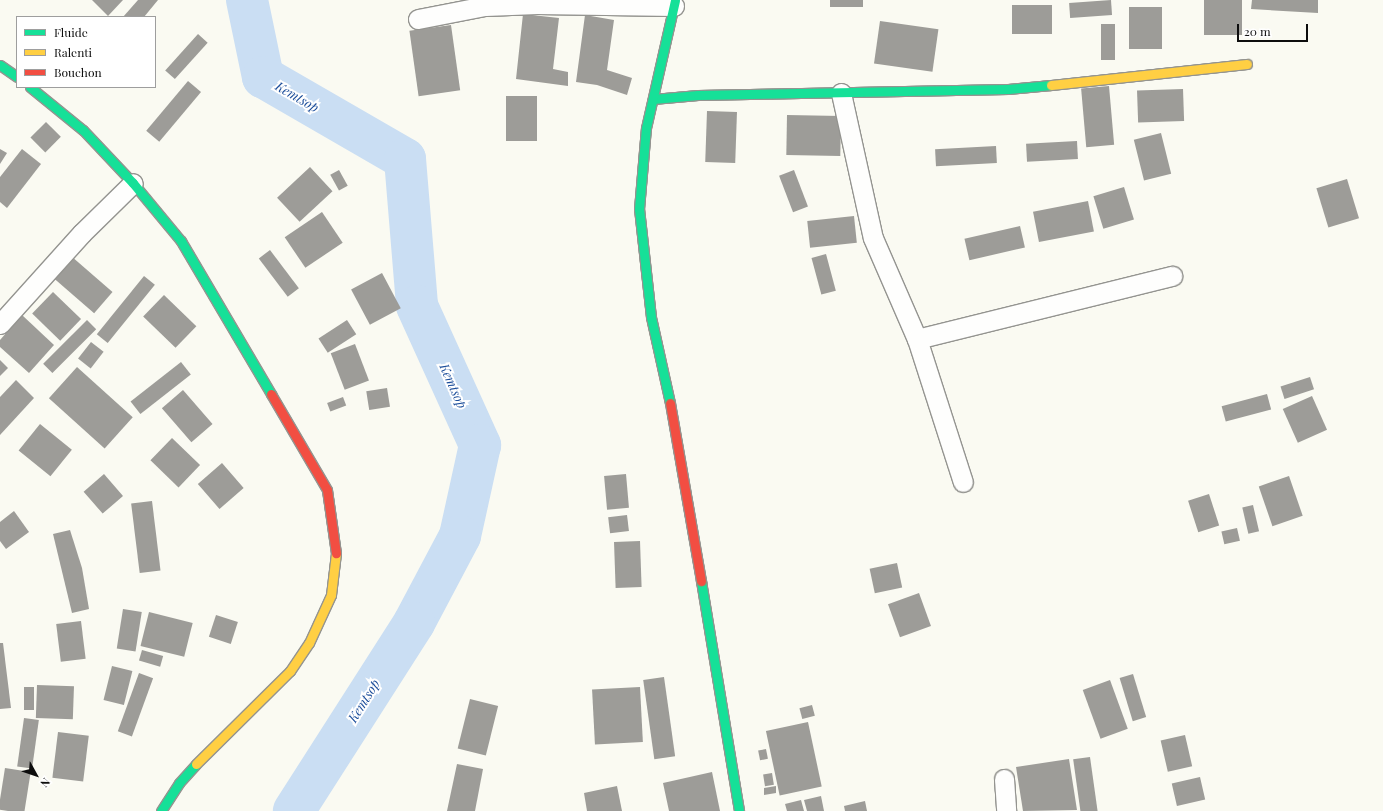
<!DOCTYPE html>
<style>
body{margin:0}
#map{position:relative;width:1383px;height:811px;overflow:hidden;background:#fafaf2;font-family:"Playfair Display",serif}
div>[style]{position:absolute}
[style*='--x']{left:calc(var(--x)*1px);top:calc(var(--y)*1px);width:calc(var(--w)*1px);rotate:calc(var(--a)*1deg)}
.river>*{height:42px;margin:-21px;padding:0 21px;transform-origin:21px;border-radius:21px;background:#cadef3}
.building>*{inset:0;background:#9d9c98;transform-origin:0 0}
.roads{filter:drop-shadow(1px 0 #949490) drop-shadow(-1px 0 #949490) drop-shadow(0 1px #949490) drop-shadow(0 -1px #949490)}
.street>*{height:19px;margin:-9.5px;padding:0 9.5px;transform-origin:9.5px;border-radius:9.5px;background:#fefefd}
.fast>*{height:9px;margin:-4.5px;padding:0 4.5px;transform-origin:4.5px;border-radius:4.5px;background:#16e098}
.slow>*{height:9px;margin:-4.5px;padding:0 4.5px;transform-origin:4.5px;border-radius:4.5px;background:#ffcf43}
.jam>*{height:9px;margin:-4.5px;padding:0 4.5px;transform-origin:4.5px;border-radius:4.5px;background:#f24e42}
span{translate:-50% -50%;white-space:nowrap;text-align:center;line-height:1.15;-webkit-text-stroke:4px #fff;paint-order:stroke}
.water-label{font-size:13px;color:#1b4d9a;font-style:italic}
.legend{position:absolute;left:16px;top:16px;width:140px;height:72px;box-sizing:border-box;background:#fff;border:1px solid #9e9e9e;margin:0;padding:5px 7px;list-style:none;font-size:12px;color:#0d0d0d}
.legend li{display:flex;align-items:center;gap:8px;height:20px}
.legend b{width:20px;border:1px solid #9e9e9e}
.north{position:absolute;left:16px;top:755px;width:40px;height:40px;-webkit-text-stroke:3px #fff;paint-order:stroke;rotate:130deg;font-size:11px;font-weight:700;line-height:16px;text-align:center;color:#0d0d0d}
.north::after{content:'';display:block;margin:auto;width:14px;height:18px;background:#0d0d0d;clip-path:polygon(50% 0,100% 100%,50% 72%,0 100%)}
.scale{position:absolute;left:1237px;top:24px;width:71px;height:18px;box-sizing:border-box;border:2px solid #0d0d0d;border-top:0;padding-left:5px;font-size:12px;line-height:14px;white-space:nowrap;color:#0d0d0d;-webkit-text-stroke:3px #fff;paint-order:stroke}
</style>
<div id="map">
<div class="river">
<i style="--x:247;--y:0;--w:79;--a:78.3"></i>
<i style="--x:263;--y:77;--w:164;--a:30"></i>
<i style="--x:405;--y:159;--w:147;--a:85.3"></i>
<i style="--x:417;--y:306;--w:153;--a:65.6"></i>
<i style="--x:480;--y:445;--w:93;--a:102.4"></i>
<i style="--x:460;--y:536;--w:98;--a:117.9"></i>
<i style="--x:414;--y:623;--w:223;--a:122.6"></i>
</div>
<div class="building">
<i style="clip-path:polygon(92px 0,123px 0,108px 16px)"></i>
<i style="clip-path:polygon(138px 0,158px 0,144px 17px,123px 17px)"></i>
<i style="left:830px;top:0;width:33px;height:7px"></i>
<i style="left:1111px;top:0;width:15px;height:42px;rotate:86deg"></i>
<i style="left:1204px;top:0;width:38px;height:35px"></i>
<i style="clip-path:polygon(1252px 0,1318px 0,1318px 13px,1251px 9px)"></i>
<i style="left:1052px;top:5px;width:29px;height:40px;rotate:90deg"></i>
<i style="left:1129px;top:7px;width:33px;height:42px"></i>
<i style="clip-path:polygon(523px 14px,559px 18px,553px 69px,568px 72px,568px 86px,516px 79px)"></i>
<i style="clip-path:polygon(585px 15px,614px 20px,607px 70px,632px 78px,627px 95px,597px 85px,576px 82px)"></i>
<i style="left:880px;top:21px;width:59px;height:43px;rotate:8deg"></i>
<i style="left:1101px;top:24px;width:14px;height:36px"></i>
<i style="left:451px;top:25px;width:66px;height:42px;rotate:82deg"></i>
<i style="left:198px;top:34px;width:13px;height:49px;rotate:42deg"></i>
<i style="left:188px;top:81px;width:17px;height:65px;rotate:40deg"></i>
<i style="left:1109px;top:86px;width:59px;height:28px;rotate:85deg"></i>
<i style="left:1183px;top:89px;width:32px;height:46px;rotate:88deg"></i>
<i style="left:506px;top:96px;width:31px;height:45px"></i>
<i style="left:707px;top:111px;width:30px;height:51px;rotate:2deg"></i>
<i style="left:787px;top:115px;width:54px;height:40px;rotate:1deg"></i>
<i style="left:46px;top:122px;width:21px;height:22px;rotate:45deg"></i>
<i style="left:1161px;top:133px;width:42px;height:28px;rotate:76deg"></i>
<i style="left:1077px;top:141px;width:18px;height:51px;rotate:87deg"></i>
<i style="left:996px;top:146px;width:17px;height:61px;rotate:87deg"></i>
<i style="clip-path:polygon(0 149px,7px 153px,0 164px)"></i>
<i style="clip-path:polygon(22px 149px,41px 164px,7px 208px,0 202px,0 177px)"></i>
<i style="left:310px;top:167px;width:33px;height:45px;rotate:47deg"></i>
<i style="left:339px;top:170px;width:18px;height:10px;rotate:61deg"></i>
<i style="left:794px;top:170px;width:39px;height:16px;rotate:69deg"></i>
<i style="left:1347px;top:179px;width:41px;height:32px;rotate:73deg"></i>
<i style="left:1124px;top:187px;width:34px;height:32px;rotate:73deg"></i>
<i style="left:1088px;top:201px;width:31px;height:56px;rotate:79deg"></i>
<i style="left:322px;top:212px;width:37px;height:45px;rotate:56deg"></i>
<i style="left:854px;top:216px;width:27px;height:47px;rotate:84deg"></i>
<i style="left:1020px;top:226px;width:22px;height:57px;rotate:77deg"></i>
<i style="left:270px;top:250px;width:48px;height:14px;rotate:53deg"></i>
<i style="left:826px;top:254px;width:38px;height:15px;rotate:75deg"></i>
<i style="left:71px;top:256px;width:55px;height:28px;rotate:41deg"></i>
<i style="left:382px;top:273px;width:40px;height:35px;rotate:62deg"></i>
<i style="left:144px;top:276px;width:14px;height:75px;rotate:39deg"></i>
<i style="left:53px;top:292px;width:39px;height:30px;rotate:44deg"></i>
<i style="left:164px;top:295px;width:45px;height:30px;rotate:44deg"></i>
<i style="clip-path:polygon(22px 315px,54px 345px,29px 373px,0 347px,0 340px)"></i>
<i style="left:87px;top:320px;width:13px;height:62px;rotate:45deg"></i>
<i style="left:347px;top:320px;width:17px;height:34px;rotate:57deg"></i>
<i style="left:91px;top:342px;width:16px;height:21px;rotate:38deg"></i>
<i style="left:355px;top:344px;width:39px;height:26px;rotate:69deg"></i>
<i style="clip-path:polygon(0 360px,8px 368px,0 376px)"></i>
<i style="left:181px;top:362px;width:16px;height:64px;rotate:52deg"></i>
<i style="left:77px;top:367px;width:75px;height:42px;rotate:42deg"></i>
<i style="left:1310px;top:377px;width:13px;height:31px;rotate:72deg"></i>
<i style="clip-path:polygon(16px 380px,34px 398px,0 435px,0 397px)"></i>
<i style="left:387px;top:388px;width:19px;height:21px;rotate:81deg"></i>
<i style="left:183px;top:390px;width:45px;height:28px;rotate:49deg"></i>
<i style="left:1267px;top:394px;width:16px;height:47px;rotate:75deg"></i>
<i style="left:1312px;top:396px;width:37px;height:32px;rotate:66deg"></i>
<i style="left:343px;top:397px;width:9px;height:17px;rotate:69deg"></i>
<i style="left:40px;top:424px;width:41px;height:34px;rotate:39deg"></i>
<i style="left:172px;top:438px;width:39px;height:31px;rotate:44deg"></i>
<i style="left:222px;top:463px;width:33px;height:32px;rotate:49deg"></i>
<i style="left:104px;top:474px;width:29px;height:27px;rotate:49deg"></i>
<i style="left:626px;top:474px;width:34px;height:22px;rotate:85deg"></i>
<i style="left:1289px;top:476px;width:42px;height:32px;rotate:71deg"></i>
<i style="left:1209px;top:494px;width:33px;height:22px;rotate:72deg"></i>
<i style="left:152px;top:501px;width:70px;height:21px;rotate:83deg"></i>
<i style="left:1253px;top:505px;width:27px;height:11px;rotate:77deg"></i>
<i style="clip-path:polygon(14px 511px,29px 532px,6px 549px,0 541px,0 522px)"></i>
<i style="left:627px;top:515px;width:16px;height:19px;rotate:83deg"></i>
<i style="left:1237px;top:528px;width:13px;height:16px;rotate:77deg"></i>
<i style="clip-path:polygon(70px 530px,82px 568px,89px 609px,72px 613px,53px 534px)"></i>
<i style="left:640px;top:541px;width:46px;height:26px;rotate:88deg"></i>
<i style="left:897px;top:563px;width:25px;height:28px;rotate:78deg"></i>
<i style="left:919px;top:593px;width:35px;height:33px;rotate:70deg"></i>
<i style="left:123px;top:609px;width:19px;height:40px;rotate:9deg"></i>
<i style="left:149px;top:612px;width:45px;height:35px;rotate:14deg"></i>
<i style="left:216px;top:615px;width:23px;height:23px;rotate:18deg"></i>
<i style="left:81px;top:621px;width:38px;height:25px;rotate:83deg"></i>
<i style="clip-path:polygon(0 643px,3px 643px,11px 708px,0 709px)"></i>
<i style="left:142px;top:650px;width:22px;height:11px;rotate:16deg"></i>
<i style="left:112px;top:666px;width:21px;height:35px;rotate:14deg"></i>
<i style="left:139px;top:673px;width:15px;height:62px;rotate:20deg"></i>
<i style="left:1133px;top:674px;width:45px;height:14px;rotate:73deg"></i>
<i style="left:664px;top:677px;width:80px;height:21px;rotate:82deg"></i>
<i style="left:1110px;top:680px;width:52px;height:29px;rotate:70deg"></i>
<i style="left:37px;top:685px;width:37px;height:33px;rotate:2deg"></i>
<i style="left:24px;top:687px;width:10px;height:23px"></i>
<i style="left:640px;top:687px;width:55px;height:48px;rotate:87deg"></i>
<i style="left:470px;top:699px;width:29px;height:51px;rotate:14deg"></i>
<i style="left:812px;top:705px;width:11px;height:13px;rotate:75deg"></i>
<i style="left:24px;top:718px;width:15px;height:49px;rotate:8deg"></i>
<i style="left:808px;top:722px;width:66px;height:43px;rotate:78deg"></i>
<i style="left:58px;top:732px;width:31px;height:46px;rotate:7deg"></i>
<i style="left:1185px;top:735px;width:32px;height:25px;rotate:77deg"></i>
<i style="left:766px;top:749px;width:10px;height:8px;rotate:79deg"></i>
<i style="left:1090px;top:757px;width:55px;height:17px;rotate:82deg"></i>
<i style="clip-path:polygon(1069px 759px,1077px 810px,1023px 811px,1016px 767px)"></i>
<i style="clip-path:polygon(457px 764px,483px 769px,475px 811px,447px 811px)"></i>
<i style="left:5px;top:768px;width:26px;height:42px;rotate:9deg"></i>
<i style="clip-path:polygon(712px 772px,720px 811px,669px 811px,663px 783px)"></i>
<i style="left:772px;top:773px;width:12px;height:9px;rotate:81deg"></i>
<i style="left:1200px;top:777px;width:23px;height:29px;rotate:77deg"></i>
<i style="clip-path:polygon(617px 786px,622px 811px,587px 811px,584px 793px)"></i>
<i style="clip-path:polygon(776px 786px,776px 793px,764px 795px,764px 788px)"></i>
<i style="clip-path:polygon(821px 796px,824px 811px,807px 811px,804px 800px)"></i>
<i style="clip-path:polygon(801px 800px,804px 811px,787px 811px,785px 804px)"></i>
<i style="clip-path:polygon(865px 801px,867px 811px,845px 811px,844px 806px)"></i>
</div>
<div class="roads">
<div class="street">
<i style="--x:418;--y:19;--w:68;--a:-11"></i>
<i style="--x:485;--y:6;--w:52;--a:-2.2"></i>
<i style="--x:537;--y:4;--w:137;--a:0.8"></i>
<i style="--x:841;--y:93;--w:148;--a:77.6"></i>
<i style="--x:873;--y:238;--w:110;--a:66.5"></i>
<i style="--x:917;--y:339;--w:150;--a:72.2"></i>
<i style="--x:0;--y:324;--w:122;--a:-48"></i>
<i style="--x:82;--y:233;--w:71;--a:-44.4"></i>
<i style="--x:917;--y:339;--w:263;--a:-13.9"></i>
<i style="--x:1004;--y:779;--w:32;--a:86"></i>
</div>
<div class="fast">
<i style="--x:0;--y:65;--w:21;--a:35"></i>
<i style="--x:30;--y:87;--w:68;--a:39.1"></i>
<i style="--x:83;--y:130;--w:73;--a:46.7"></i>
<i style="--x:133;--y:183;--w:75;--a:50.4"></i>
<i style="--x:181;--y:241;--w:178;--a:59.5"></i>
<i style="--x:653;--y:99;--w:45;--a:-5.1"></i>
<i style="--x:698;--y:95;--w:310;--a:-1.1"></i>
<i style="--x:1008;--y:89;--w:43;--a:-5.3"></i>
<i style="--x:670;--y:403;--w:88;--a:-102.5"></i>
<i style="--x:651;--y:317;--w:109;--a:-96.3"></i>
<i style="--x:639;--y:209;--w:81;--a:-85.1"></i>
<i style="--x:646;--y:128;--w:131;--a:-77.2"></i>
<i style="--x:701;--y:581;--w:233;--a:80.6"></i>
<i style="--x:161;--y:811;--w:33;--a:-57"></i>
<i style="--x:179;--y:783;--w:25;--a:-48"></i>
</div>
<div class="slow">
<i style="--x:1051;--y:85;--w:197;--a:-6.1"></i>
<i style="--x:196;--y:764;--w:132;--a:-44.7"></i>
<i style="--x:290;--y:671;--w:34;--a:-56"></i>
<i style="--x:309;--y:643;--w:53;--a:-65.4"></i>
<i style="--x:331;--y:595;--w:42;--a:-83.2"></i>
</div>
<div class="jam">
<i style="--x:271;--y:394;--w:111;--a:59.7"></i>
<i style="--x:327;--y:490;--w:64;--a:81.9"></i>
<i style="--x:670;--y:403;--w:181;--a:80.1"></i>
</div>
</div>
<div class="water-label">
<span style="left:297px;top:97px;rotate:30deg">Kemtsop</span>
<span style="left:453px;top:386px;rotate:66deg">Kemtsop</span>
<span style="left:364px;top:701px;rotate:-58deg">Kemtsop</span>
</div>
<ul class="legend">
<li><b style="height:5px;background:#16e098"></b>Fluide</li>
<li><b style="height:5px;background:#ffcf43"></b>Ralenti</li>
<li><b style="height:5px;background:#f24e42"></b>Bouchon</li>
</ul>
<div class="north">N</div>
<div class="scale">20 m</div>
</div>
